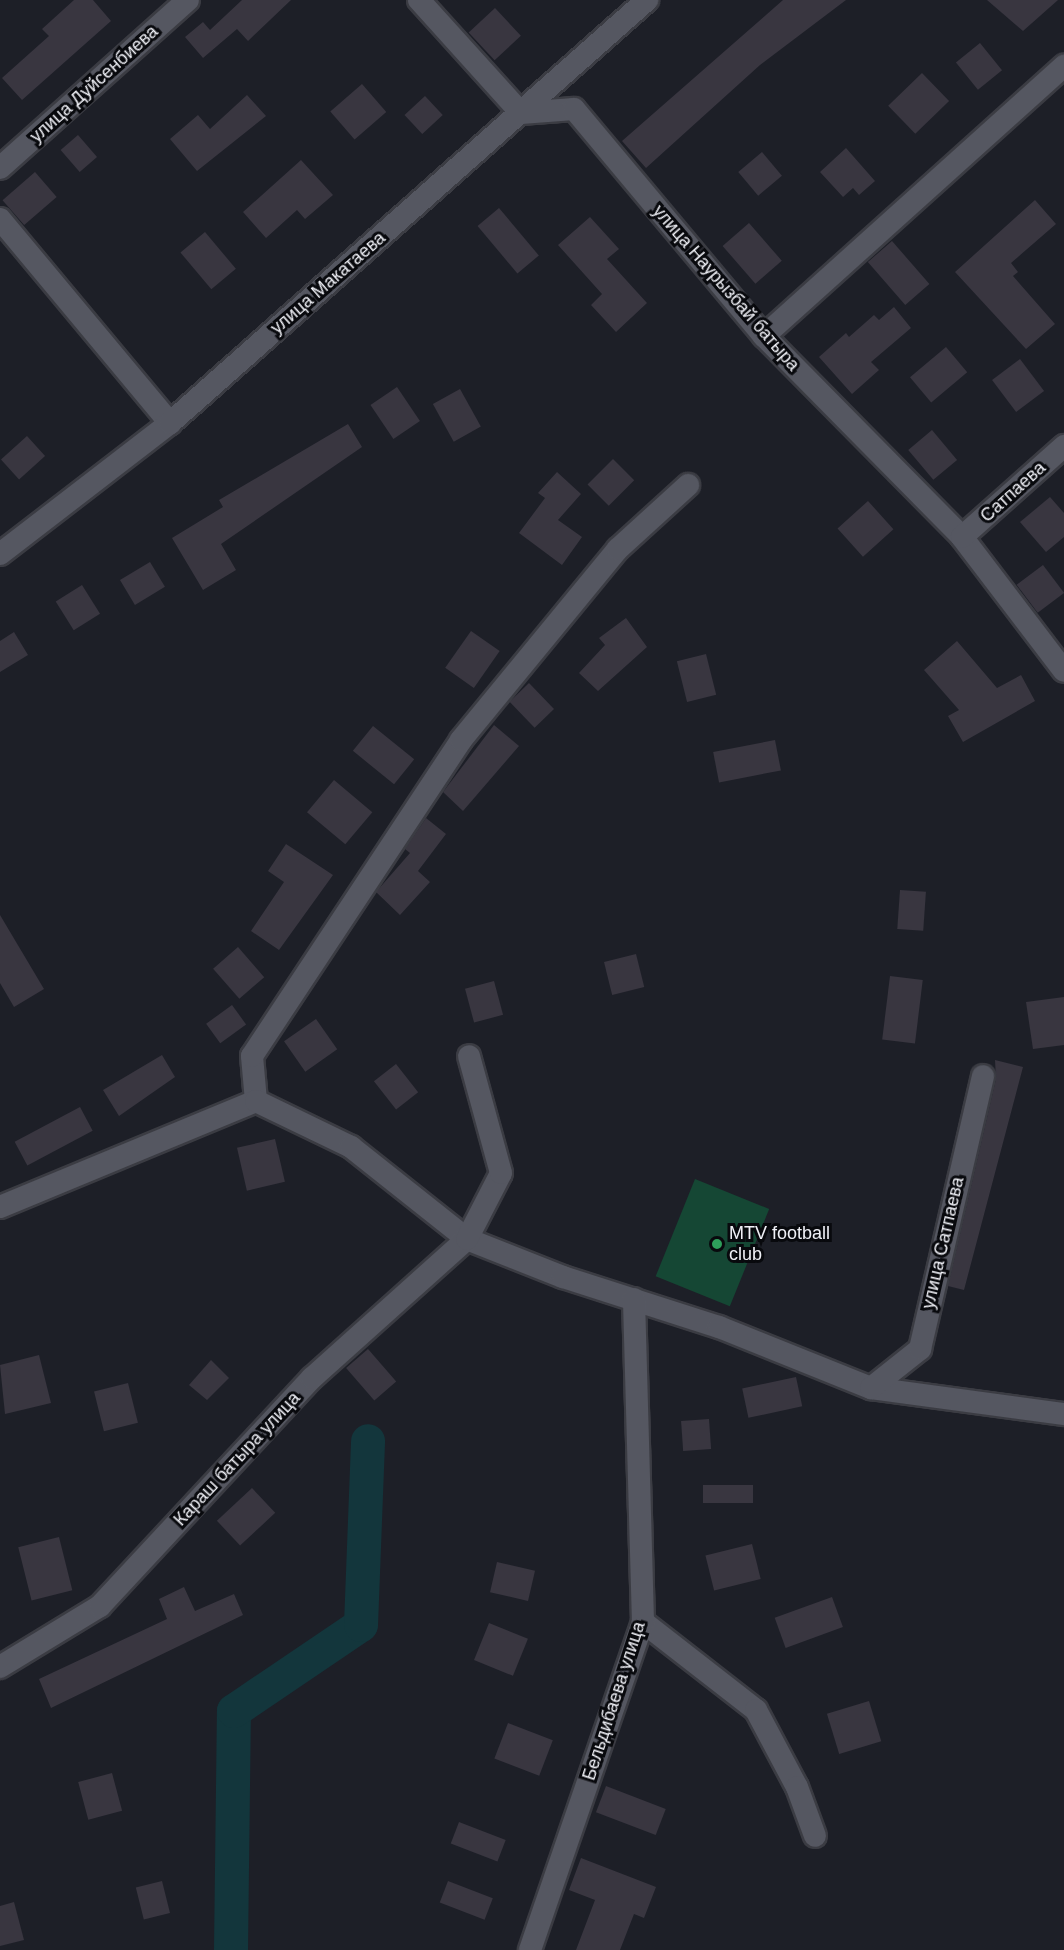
<!DOCTYPE html>
<meta charset="utf-8">
<style>
body{margin:0}
#map{position:relative;width:1064px;height:1950px;overflow:hidden;background:#1d1f27;font-family:Helvetica,sans-serif}
div>[style]{position:absolute}
[style*='--x']{left:calc(var(--x)*1px);top:calc(var(--y)*1px);width:calc(var(--w)*1px);rotate:calc(var(--a)*1deg)}
.green>*{inset:0;background:#154734;transform-origin:0 0}
.river>*{height:34px;margin:-17px;padding:0 17px;transform-origin:17px;border-radius:17px;background:#13363c}
.building>*{inset:0;background:#393640;transform-origin:0 0}
.roads{filter:drop-shadow(2px 0 #3b3c43) drop-shadow(-2px 0 #3b3c43) drop-shadow(0 2px #3b3c43) drop-shadow(0 -2px #3b3c43)}
.minor>*{height:22px;margin:-11px;padding:0 11px;transform-origin:11px;border-radius:11px;background:#555761}
.dots>*{width:16px;height:16px;translate:-50% -50%;box-sizing:border-box;border:3px solid #08090d;border-radius:50%}
span{translate:-50% -50%;white-space:nowrap;text-align:center;line-height:1.15;-webkit-text-stroke:6px #08090d;paint-order:stroke}
.street-label{font-size:18px;color:#f0f1f7}
.poi-label{font-size:18px;color:#f0f1f7}
.left{translate:0 -50%;text-align:left}
</style>
<div id="map">
<div class="green">
<i style="left:695px;top:1179px;width:80px;height:105px;rotate:22deg"></i>
</div>
<div class="river">
<i style="--x:231;--y:1950;--w:239;--a:-89.3"></i>
<i style="--x:234;--y:1711;--w:153;--a:-34.1"></i>
<i style="--x:361;--y:1625;--w:184;--a:-87.8"></i>
</div>
<div class="building">
<i style="clip-path:polygon(74px 0,93px 0,111px 21px,22px 100px,2px 78px,49px 36px,42px 29px)"></i>
<i style="clip-path:polygon(242px 0,291px 0,248px 41px,237px 29px,203px 58px,185px 37px,203px 22px,210px 30px)"></i>
<i style="clip-path:polygon(783px 0,846px 0,760px 65px,646px 168px,622px 141px)"></i>
<i style="clip-path:polygon(987px 0,1058px 0,1023px 31px)"></i>
<i style="left:495px;top:8px;width:38px;height:36px;rotate:47deg"></i>
<i style="left:980px;top:43px;width:35px;height:31px;rotate:51deg"></i>
<i style="left:922px;top:73px;width:39px;height:47px;rotate:46deg"></i>
<i style="left:362px;top:84px;width:37px;height:42px;rotate:49deg"></i>
<i style="clip-path:polygon(247px 95px,266px 116px,197px 171px,170px 139px,198px 115px,210px 129px)"></i>
<i style="left:425px;top:96px;width:26px;height:28px;rotate:47deg"></i>
<i style="left:78px;top:135px;width:29px;height:23px;rotate:49deg"></i>
<i style="clip-path:polygon(846px 148px,875px 181px,859px 195px,853px 188px,843px 197px,820px 172px)"></i>
<i style="left:762px;top:152px;width:31px;height:31px;rotate:50deg"></i>
<i style="clip-path:polygon(301px 160px,333px 195px,305px 219px,297px 210px,266px 238px,243px 212px)"></i>
<i style="left:35px;top:172px;width:33px;height:43px;rotate:49deg"></i>
<i style="clip-path:polygon(1035px 200px,1056px 224px,1011px 263px,1018px 272px,1013px 276px,1055px 324px,1026px 349px,955px 272px)"></i>
<i style="left:499px;top:208px;width:62px;height:28px;rotate:50deg"></i>
<i style="clip-path:polygon(590px 217px,619px 249px,607px 259px,647px 303px,616px 332px,591px 305px,602px 294px,558px 245px)"></i>
<i style="left:749px;top:223px;width:50px;height:35px;rotate:49deg"></i>
<i style="left:205px;top:232px;width:48px;height:32px;rotate:50deg"></i>
<i style="left:892px;top:241px;width:57px;height:32px;rotate:49deg"></i>
<i style="clip-path:polygon(894px 307px,911px 328px,871px 362px,879px 370px,852px 394px,819px 357px,846px 333px,849px 337px,874px 315px,879px 320px)"></i>
<i style="left:946px;top:347px;width:33px;height:47px;rotate:50deg"></i>
<i style="left:1020px;top:359px;width:40px;height:35px;rotate:53deg"></i>
<i style="left:397px;top:387px;width:41px;height:32px;rotate:56deg"></i>
<i style="left:460px;top:389px;width:43px;height:31px;rotate:61deg"></i>
<i style="clip-path:polygon(348px 424px,362px 447px,221px 544px,236px 570px,203px 590px,172px 538px,223px 507px,219px 500px)"></i>
<i style="left:932px;top:430px;width:39px;height:31px;rotate:50deg"></i>
<i style="left:27px;top:436px;width:27px;height:35px;rotate:48deg"></i>
<i style="left:613px;top:459px;width:30px;height:36px;rotate:45deg"></i>
<i style="clip-path:polygon(557px 472px,581px 494px,558px 520px,582px 537px,562px 565px,519px 533px,545px 498px,538px 493px)"></i>
<i style="clip-path:polygon(1050px 497px,1064px 513px,1064px 537px,1046px 552px,1020px 522px)"></i>
<i style="left:868px;top:501px;width:38px;height:41px;rotate:48deg"></i>
<i style="left:150px;top:562px;width:29px;height:35px;rotate:59deg"></i>
<i style="left:1043px;top:565px;width:35px;height:33px;rotate:53deg"></i>
<i style="left:82px;top:585px;width:34px;height:31px;rotate:58deg"></i>
<i style="clip-path:polygon(626px 618px,647px 647px,598px 691px,579px 673px,605px 645px,599px 638px)"></i>
<i style="left:471px;top:631px;width:35px;height:45px;rotate:35deg"></i>
<i style="clip-path:polygon(14px 632px,28px 655px,0 672px,0 641px)"></i>
<i style="clip-path:polygon(957px 641px,997px 688px,1021px 675px,1035px 701px,963px 742px,948px 716px,959px 710px,924px 670px)"></i>
<i style="left:706px;top:654px;width:42px;height:30px;rotate:76deg"></i>
<i style="left:529px;top:683px;width:36px;height:27px;rotate:46deg"></i>
<i style="clip-path:polygon(494px 725px,519px 746px,463px 811px,443px 792px)"></i>
<i style="left:373px;top:726px;width:53px;height:32px;rotate:39deg"></i>
<i style="left:775px;top:740px;width:31px;height:63px;rotate:79deg"></i>
<i style="left:334px;top:780px;width:50px;height:42px;rotate:40deg"></i>
<i style="clip-path:polygon(426px 818px,446px 834px,418px 871px,430px 882px,400px 915px,376px 892px,410px 853px,405px 849px)"></i>
<i style="clip-path:polygon(286px 844px,333px 875px,279px 950px,251px 931px,284px 882px,268px 871px)"></i>
<i style="left:900px;top:890px;width:26px;height:39px;rotate:4deg"></i>
<i style="clip-path:polygon(0 915px,44px 989px,14px 1007px,0 983px)"></i>
<i style="left:238px;top:947px;width:40px;height:33px;rotate:49deg"></i>
<i style="left:636px;top:954px;width:34px;height:33px;rotate:76deg"></i>
<i style="left:890px;top:976px;width:33px;height:64px;rotate:7deg"></i>
<i style="left:494px;top:981px;width:35px;height:30px;rotate:75deg"></i>
<i style="clip-path:polygon(1064px 997px,1064px 1045px,1033px 1049px,1026px 1002px)"></i>
<i style="left:232px;top:1005px;width:24px;height:32px;rotate:54deg"></i>
<i style="left:316px;top:1019px;width:37px;height:39px;rotate:55deg"></i>
<i style="clip-path:polygon(162px 1055px,175px 1077px,119px 1116px,103px 1090px)"></i>
<i style="clip-path:polygon(995px 1060px,1023px 1067px,964px 1290px,948px 1286px,996px 1079px)"></i>
<i style="left:396px;top:1064px;width:36px;height:28px;rotate:52deg"></i>
<i style="left:80px;top:1107px;width:27px;height:74px;rotate:62deg"></i>
<i style="left:275px;top:1139px;width:44px;height:39px;rotate:77deg"></i>
<i style="left:368px;top:1349px;width:43px;height:29px;rotate:49deg"></i>
<i style="clip-path:polygon(39px 1355px,51px 1403px,5px 1414px,0 1365px)"></i>
<i style="clip-path:polygon(211px 1360px,229px 1378px,207px 1400px,189px 1385px)"></i>
<i style="left:796px;top:1377px;width:30px;height:55px;rotate:78deg"></i>
<i style="left:128px;top:1383px;width:41px;height:35px;rotate:76deg"></i>
<i style="left:709px;top:1419px;width:30px;height:28px;rotate:86deg"></i>
<i style="left:753px;top:1485px;width:18px;height:50px;rotate:90deg"></i>
<i style="left:252px;top:1488px;width:34px;height:48px;rotate:47deg"></i>
<i style="left:59px;top:1537px;width:55px;height:42px;rotate:76deg"></i>
<i style="left:752px;top:1544px;width:36px;height:48px;rotate:76deg"></i>
<i style="left:497px;top:1562px;width:39px;height:31px;rotate:13deg"></i>
<i style="clip-path:polygon(184px 1587px,195px 1611px,234px 1594px,243px 1615px,51px 1708px,39px 1679px,167px 1619px,159px 1599px)"></i>
<i style="left:832px;top:1597px;width:32px;height:61px;rotate:70deg"></i>
<i style="left:489px;top:1623px;width:42px;height:40px;rotate:22deg"></i>
<i style="left:869px;top:1701px;width:42px;height:44px;rotate:73deg"></i>
<i style="left:508px;top:1723px;width:48px;height:38px;rotate:21deg"></i>
<i style="left:112px;top:1773px;width:39px;height:35px;rotate:75deg"></i>
<i style="left:606px;top:1786px;width:64px;height:28px;rotate:21deg"></i>
<i style="left:459px;top:1822px;width:50px;height:23px;rotate:21deg"></i>
<i style="clip-path:polygon(581px 1858px,656px 1887px,644px 1918px,634px 1914px,620px 1950px,576px 1950px,595px 1900px,569px 1890px)"></i>
<i style="left:162px;top:1881px;width:33px;height:27px;rotate:76deg"></i>
<i style="left:448px;top:1881px;width:48px;height:23px;rotate:21deg"></i>
<i style="clip-path:polygon(14px 1902px,24px 1940px,0 1946px,0 1906px)"></i>
</div>
<div class="roads">
<div class="minor">
<i style="--x:419;--y:0;--w:152;--a:47.9"></i>
<i style="--x:521;--y:113;--w:53;--a:-4.3"></i>
<i style="--x:574;--y:109;--w:296;--a:50.1"></i>
<i style="--x:764;--y:336;--w:282;--a:45.4"></i>
<i style="--x:962;--y:537;--w:168;--a:52.7"></i>
<i style="--x:0;--y:168;--w:252;--a:-41.8"></i>
<i style="--x:0;--y:219;--w:266;--a:50.2"></i>
<i style="--x:764;--y:336;--w:404;--a:-42"></i>
<i style="--x:962;--y:537;--w:137;--a:-41.7"></i>
<i style="--x:0;--y:554;--w:215;--a:-37.6"></i>
<i style="--x:170;--y:423;--w:638;--a:-41.57"></i>
<i style="--x:256;--y:1101;--w:45;--a:-95.1"></i>
<i style="--x:252;--y:1056;--w:379;--a:-56.5"></i>
<i style="--x:461;--y:740;--w:247;--a:-50.6"></i>
<i style="--x:618;--y:549;--w:95;--a:-42.4"></i>
<i style="--x:0;--y:1207;--w:277;--a:-22.5"></i>
<i style="--x:256;--y:1101;--w:106;--a:25.8"></i>
<i style="--x:351;--y:1147;--w:148;--a:38.4"></i>
<i style="--x:467;--y:1239;--w:103;--a:21.6"></i>
<i style="--x:563;--y:1277;--w:164;--a:17.8"></i>
<i style="--x:719;--y:1327;--w:164;--a:21.9"></i>
<i style="--x:871;--y:1388;--w:195;--a:7.7"></i>
<i style="--x:871;--y:1388;--w:63;--a:-38.5"></i>
<i style="--x:920;--y:1349;--w:280;--a:-77"></i>
<i style="--x:643;--y:1622;--w:143;--a:37.9"></i>
<i style="--x:756;--y:1710;--w:87;--a:62"></i>
<i style="--x:797;--y:1787;--w:52;--a:69.8"></i>
<i style="--x:0;--y:1667;--w:117;--a:-31.4"></i>
<i style="--x:100;--y:1606;--w:311;--a:-47.1"></i>
<i style="--x:312;--y:1378;--w:208;--a:-41.9"></i>
<i style="--x:467;--y:1239;--w:74;--a:-62.7"></i>
<i style="--x:501;--y:1173;--w:121;--a:-105.3"></i>
<i style="--x:530;--y:1950;--w:347;--a:-71"></i>
<i style="--x:643;--y:1622;--w:323;--a:-91.6"></i>
</div>
</div>
<div class="dots">
<i style="left:717px;top:1244px;background:#2e9e5b"></i>
</div>
<div class="street-label">
<span style="left:94px;top:84px;rotate:-42deg">улица Дуйсенбиева</span>
<span style="left:328px;top:283px;rotate:-41deg">улица Макатаева</span>
<span style="left:726px;top:288px;rotate:49deg">улица Наурызбай батыра</span>
<span style="left:1013px;top:492px;rotate:-42deg">Сатпаева</span>
<span style="left:943px;top:1243px;rotate:-77deg">улица Сатпаева</span>
<span style="left:237px;top:1459px;rotate:-47deg">Караш батыра улица</span>
<span style="left:614px;top:1701px;rotate:-72deg">Бельдибаева улица</span>
</div>
<div class="poi-label">
<span class="left" style="left:729px;top:1244px">MTV football<br>club</span>
</div>
</div>
